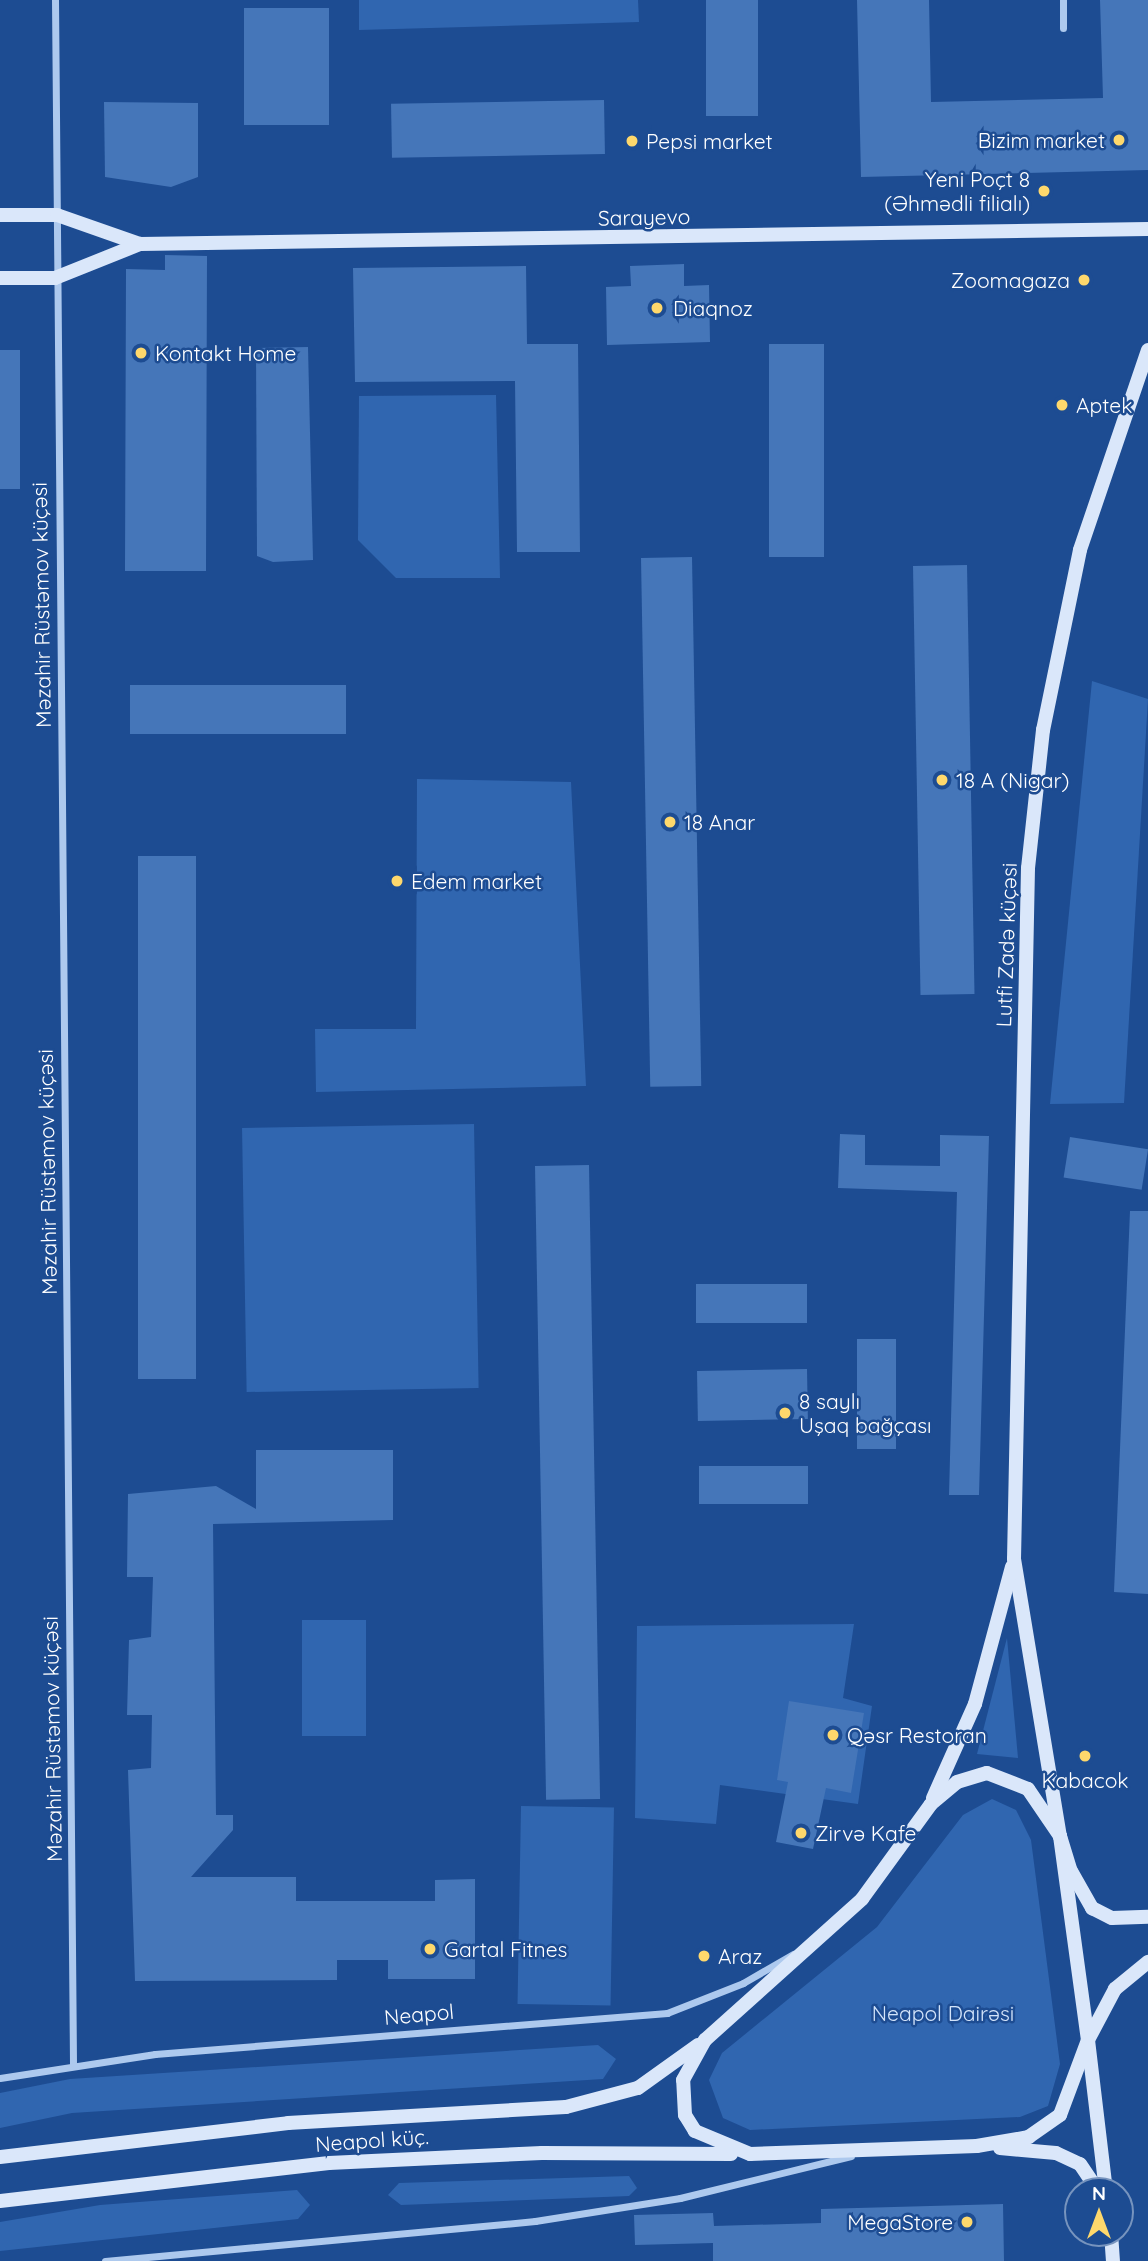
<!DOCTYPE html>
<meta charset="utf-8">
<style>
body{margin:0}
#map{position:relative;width:1148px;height:2261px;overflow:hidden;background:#1d4c92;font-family:Quicksand,sans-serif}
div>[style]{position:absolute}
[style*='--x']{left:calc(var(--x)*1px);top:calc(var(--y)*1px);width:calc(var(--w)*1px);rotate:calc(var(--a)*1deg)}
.green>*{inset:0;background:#3066b0;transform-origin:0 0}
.building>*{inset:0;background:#4576b9;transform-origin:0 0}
.street>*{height:7px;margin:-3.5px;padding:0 3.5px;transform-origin:3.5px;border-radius:3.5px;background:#adc9ee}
.secondary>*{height:14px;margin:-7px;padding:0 7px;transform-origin:7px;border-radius:7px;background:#dae7fa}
.dots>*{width:19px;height:19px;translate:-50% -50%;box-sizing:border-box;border:4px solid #1d4c92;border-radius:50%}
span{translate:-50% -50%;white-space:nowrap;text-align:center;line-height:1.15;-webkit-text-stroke:5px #1d4c92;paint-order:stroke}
.poi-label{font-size:21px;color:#fff}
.right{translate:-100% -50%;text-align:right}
.left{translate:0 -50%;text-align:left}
.street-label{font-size:21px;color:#fff}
.park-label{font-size:21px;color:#d3e4fa}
.north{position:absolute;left:1064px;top:2177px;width:70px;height:70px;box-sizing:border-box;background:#1d4c92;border:2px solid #7794be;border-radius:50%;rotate:0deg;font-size:19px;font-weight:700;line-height:28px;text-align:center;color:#fff}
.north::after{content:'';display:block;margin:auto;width:24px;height:32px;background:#fed86c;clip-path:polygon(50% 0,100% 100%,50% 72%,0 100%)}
</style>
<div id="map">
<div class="green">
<i style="clip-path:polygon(359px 0,638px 0,639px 22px,359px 30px)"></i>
<i style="clip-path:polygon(496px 395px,500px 578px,396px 578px,358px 540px,359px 396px)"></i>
<i style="clip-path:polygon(1092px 681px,1148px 699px,1124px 1103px,1050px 1104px)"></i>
<i style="clip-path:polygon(417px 779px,571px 782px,586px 1086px,316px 1092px,315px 1029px,416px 1029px)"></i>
<i style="left:474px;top:1124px;width:264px;height:232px;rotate:89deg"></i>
<i style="left:366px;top:1620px;width:116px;height:64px;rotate:90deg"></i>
<i style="clip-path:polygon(854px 1624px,843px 1698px,872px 1706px,858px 1804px,720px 1785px,716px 1824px,635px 1818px,637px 1626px)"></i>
<i style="clip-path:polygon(1007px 1638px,1018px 1758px,977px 1754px)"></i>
<i style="clip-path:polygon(992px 1799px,1016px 1810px,1031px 1840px,1060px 2064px,1048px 2106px,1020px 2117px,750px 2130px,723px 2118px,709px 2080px,722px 2053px,877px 1927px,963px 1815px)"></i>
<i style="left:521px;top:1806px;width:93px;height:198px;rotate:1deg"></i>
<i style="clip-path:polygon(598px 2045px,616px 2059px,603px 2079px,72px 2113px,0 2128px,0 2093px,70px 2079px)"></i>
<i style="clip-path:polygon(629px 2176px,637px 2188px,629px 2196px,401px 2205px,388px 2195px,399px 2183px)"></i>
<i style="clip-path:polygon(297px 2190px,310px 2205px,298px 2219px,0 2251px,0 2222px,100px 2205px)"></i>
</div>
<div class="building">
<i style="left:706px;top:0;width:52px;height:116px"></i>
<i style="clip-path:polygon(857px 0,929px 0,931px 102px,1103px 98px,1100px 0,1148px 0,1148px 170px,861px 177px)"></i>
<i style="left:244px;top:8px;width:85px;height:117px"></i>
<i style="left:604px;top:100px;width:54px;height:213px;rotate:89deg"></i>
<i style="clip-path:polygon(104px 102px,198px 103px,198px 177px,171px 187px,105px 177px)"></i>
<i style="clip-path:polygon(165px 255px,207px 256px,206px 571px,125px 571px,126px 269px,165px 270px)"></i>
<i style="clip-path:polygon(684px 264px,684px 286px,709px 285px,710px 342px,607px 345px,606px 287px,631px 286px,630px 266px)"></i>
<i style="clip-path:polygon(526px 266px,527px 344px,578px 344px,580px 552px,517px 552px,515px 381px,355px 382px,353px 268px)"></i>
<i style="left:769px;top:344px;width:55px;height:213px"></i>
<i style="clip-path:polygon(308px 347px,313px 560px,273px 562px,257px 556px,256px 348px)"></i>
<i style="left:0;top:350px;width:20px;height:139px"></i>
<i style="left:692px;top:557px;width:529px;height:51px;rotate:89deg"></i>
<i style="left:967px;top:565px;width:429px;height:54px;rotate:89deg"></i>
<i style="left:130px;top:685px;width:216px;height:49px"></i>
<i style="left:138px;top:856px;width:58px;height:523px"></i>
<i style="clip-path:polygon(840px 1134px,865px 1135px,865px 1165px,940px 1166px,940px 1135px,989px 1136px,979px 1495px,949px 1495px,957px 1192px,838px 1188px)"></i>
<i style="left:1070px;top:1137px;width:79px;height:41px;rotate:9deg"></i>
<i style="left:589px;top:1165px;width:634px;height:54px;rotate:89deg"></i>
<i style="clip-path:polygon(1130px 1211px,1148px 1211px,1148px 1594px,1114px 1592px)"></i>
<i style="left:807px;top:1284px;width:39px;height:111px;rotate:90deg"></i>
<i style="left:857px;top:1339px;width:39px;height:110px"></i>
<i style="left:807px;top:1369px;width:50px;height:110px;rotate:89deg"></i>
<i style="clip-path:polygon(256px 1450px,393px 1450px,393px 1520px,213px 1524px,216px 1815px,233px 1815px,233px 1830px,191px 1877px,296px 1877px,296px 1901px,435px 1901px,435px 1880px,475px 1879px,475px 1979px,388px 1979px,388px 1960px,337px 1960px,337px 1980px,135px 1981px,128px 1770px,151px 1768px,152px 1715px,127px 1715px,129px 1640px,151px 1637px,153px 1577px,127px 1577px,128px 1494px,216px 1486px,256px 1509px)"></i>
<i style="left:808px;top:1466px;width:38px;height:109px;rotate:90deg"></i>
<i style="clip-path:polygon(789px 1701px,864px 1713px,851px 1793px,826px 1788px,813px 1849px,776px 1842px,788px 1782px,777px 1780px)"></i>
<i style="clip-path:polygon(1003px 2204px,1004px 2261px,713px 2261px,713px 2243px,635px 2245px,634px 2215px,713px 2213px,714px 2226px,821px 2223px,821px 2209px)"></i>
</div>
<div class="street">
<i style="--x:55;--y:0;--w:2065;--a:89.5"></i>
<i style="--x:1063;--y:0;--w:28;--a:90"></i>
<i style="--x:0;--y:2078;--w:157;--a:-8.8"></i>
<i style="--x:155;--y:2054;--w:514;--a:-4.58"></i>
<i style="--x:667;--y:2013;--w:82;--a:-21.5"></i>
<i style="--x:743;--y:1983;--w:58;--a:-30.1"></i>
<i style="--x:105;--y:2261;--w:432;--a:-5.3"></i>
<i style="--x:535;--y:2221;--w:147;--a:-9"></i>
<i style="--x:680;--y:2198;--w:176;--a:-13.8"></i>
</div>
<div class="secondary">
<i style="--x:0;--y:215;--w:57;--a:0"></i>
<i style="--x:57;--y:215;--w:88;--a:19.3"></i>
<i style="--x:140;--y:244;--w:1008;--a:-0.85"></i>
<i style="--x:0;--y:278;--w:55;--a:0"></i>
<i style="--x:55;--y:278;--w:92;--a:-21.8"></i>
<i style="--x:1148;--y:350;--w:211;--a:108.8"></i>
<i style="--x:1080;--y:550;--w:184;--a:101.6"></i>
<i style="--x:1043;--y:730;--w:139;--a:96.2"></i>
<i style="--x:1028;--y:868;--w:691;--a:91.16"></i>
<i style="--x:1014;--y:1559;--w:281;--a:80.6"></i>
<i style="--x:1060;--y:1836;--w:37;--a:73"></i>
<i style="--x:1071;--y:1871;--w:43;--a:60.4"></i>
<i style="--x:1092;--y:1908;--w:22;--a:27"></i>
<i style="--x:1112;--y:1918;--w:36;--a:-2"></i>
<i style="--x:987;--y:1773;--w:44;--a:21.3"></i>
<i style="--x:1028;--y:1789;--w:57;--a:55.8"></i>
<i style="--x:1060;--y:1836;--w:206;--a:82.2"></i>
<i style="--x:1088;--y:2040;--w:80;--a:110.5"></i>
<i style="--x:1060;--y:2115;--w:38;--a:145"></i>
<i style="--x:1029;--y:2137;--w:53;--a:170.2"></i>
<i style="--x:977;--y:2146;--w:227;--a:178"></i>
<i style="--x:750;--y:2154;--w:60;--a:-157.3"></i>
<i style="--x:695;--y:2131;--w:19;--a:-122"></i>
<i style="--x:685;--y:2115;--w:35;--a:-93"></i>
<i style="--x:683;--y:2080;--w:46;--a:-61.2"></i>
<i style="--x:705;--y:2040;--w:211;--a:-41.9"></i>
<i style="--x:862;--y:1899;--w:117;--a:-54"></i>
<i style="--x:931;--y:1804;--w:34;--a:-40"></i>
<i style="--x:957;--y:1782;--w:31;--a:-17"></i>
<i style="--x:933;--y:1798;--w:103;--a:-65.9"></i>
<i style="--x:975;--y:1704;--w:142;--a:-74.9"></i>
<i style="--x:1000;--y:2148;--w:56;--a:5.1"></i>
<i style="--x:1056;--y:2153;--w:26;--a:25"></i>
<i style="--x:1080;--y:2164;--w:32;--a:56"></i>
<i style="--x:0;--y:2157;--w:290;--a:-6.7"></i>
<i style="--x:288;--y:2123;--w:278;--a:-3.3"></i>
<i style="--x:566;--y:2107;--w:74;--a:-14.8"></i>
<i style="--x:638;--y:2088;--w:74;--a:-35.6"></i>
<i style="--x:1106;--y:2191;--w:152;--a:-96.8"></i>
<i style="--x:1088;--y:2040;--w:58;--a:-62.1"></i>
<i style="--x:1115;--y:1989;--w:43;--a:-39.3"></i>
<i style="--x:0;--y:2201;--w:331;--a:-6.6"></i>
<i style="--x:329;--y:2163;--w:213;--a:-2.7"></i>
<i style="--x:542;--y:2153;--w:189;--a:0.3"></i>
<i style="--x:1111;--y:2233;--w:28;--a:86"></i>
</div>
<div class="dots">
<i style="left:1119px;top:140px;background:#fed86c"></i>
<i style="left:632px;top:141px;background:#fed86c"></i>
<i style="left:1044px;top:191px;background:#fed86c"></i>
<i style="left:1084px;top:280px;background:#fed86c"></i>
<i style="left:657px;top:308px;background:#fed86c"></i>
<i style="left:141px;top:353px;background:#fed86c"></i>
<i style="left:1062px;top:405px;background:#fed86c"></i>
<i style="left:942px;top:780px;background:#fed86c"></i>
<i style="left:670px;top:822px;background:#fed86c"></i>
<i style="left:397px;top:881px;background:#fed86c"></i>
<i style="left:785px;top:1413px;background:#fed86c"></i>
<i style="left:833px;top:1735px;background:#fed86c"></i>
<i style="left:1085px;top:1756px;background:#fed86c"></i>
<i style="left:801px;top:1833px;background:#fed86c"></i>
<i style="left:430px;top:1949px;background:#fed86c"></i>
<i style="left:704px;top:1956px;background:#fed86c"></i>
<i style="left:967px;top:2222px;background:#fed86c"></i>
</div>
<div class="poi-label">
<span class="right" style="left:1105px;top:140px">Bizim market</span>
<span class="left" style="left:646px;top:141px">Pepsi market</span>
<span class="right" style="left:1030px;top:191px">Yeni Poçt 8<br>(Əhmədli filialı)</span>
<span class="right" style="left:1070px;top:280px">Zoomagaza</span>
<span class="left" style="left:673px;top:308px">Diaqnoz</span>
<span class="left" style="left:155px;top:353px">Kontakt Home</span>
<span class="left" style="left:1076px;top:405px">Aptek</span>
<span class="left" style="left:956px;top:780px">18 A (Nigar)</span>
<span class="left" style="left:684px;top:822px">18 Anar</span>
<span class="left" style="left:411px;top:881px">Edem market</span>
<span class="left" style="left:799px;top:1413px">8 saylı<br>Uşaq bağçası</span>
<span class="left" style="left:847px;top:1735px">Qəsr Restoran</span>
<span style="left:1085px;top:1780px">Kabacok</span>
<span class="left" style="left:815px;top:1833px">Zirvə Kafe</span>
<span class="left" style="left:444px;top:1949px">Gartal Fitnes</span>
<span class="left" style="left:718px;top:1956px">Araz</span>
<span class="right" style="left:953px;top:2222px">MegaStore</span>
</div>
<div class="street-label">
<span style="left:644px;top:217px;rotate:-1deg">Sarayevo</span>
<span style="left:41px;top:605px;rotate:-91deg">Məzahir Rüstəmov küçəsi</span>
<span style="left:1006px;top:945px;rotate:-88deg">Lutfi Zadə küçəsi</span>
<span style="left:47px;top:1172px;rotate:-91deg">Məzahir Rüstəmov küçəsi</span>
<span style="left:52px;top:1739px;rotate:-91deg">Məzahir Rüstəmov küçəsi</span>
<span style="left:419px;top:2014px;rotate:-5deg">Neapol</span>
<span style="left:372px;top:2140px;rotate:-4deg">Neapol küç.</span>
</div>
<div class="park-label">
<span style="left:943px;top:2013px">Neapol Dairəsi</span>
</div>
<div class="north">N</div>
</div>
